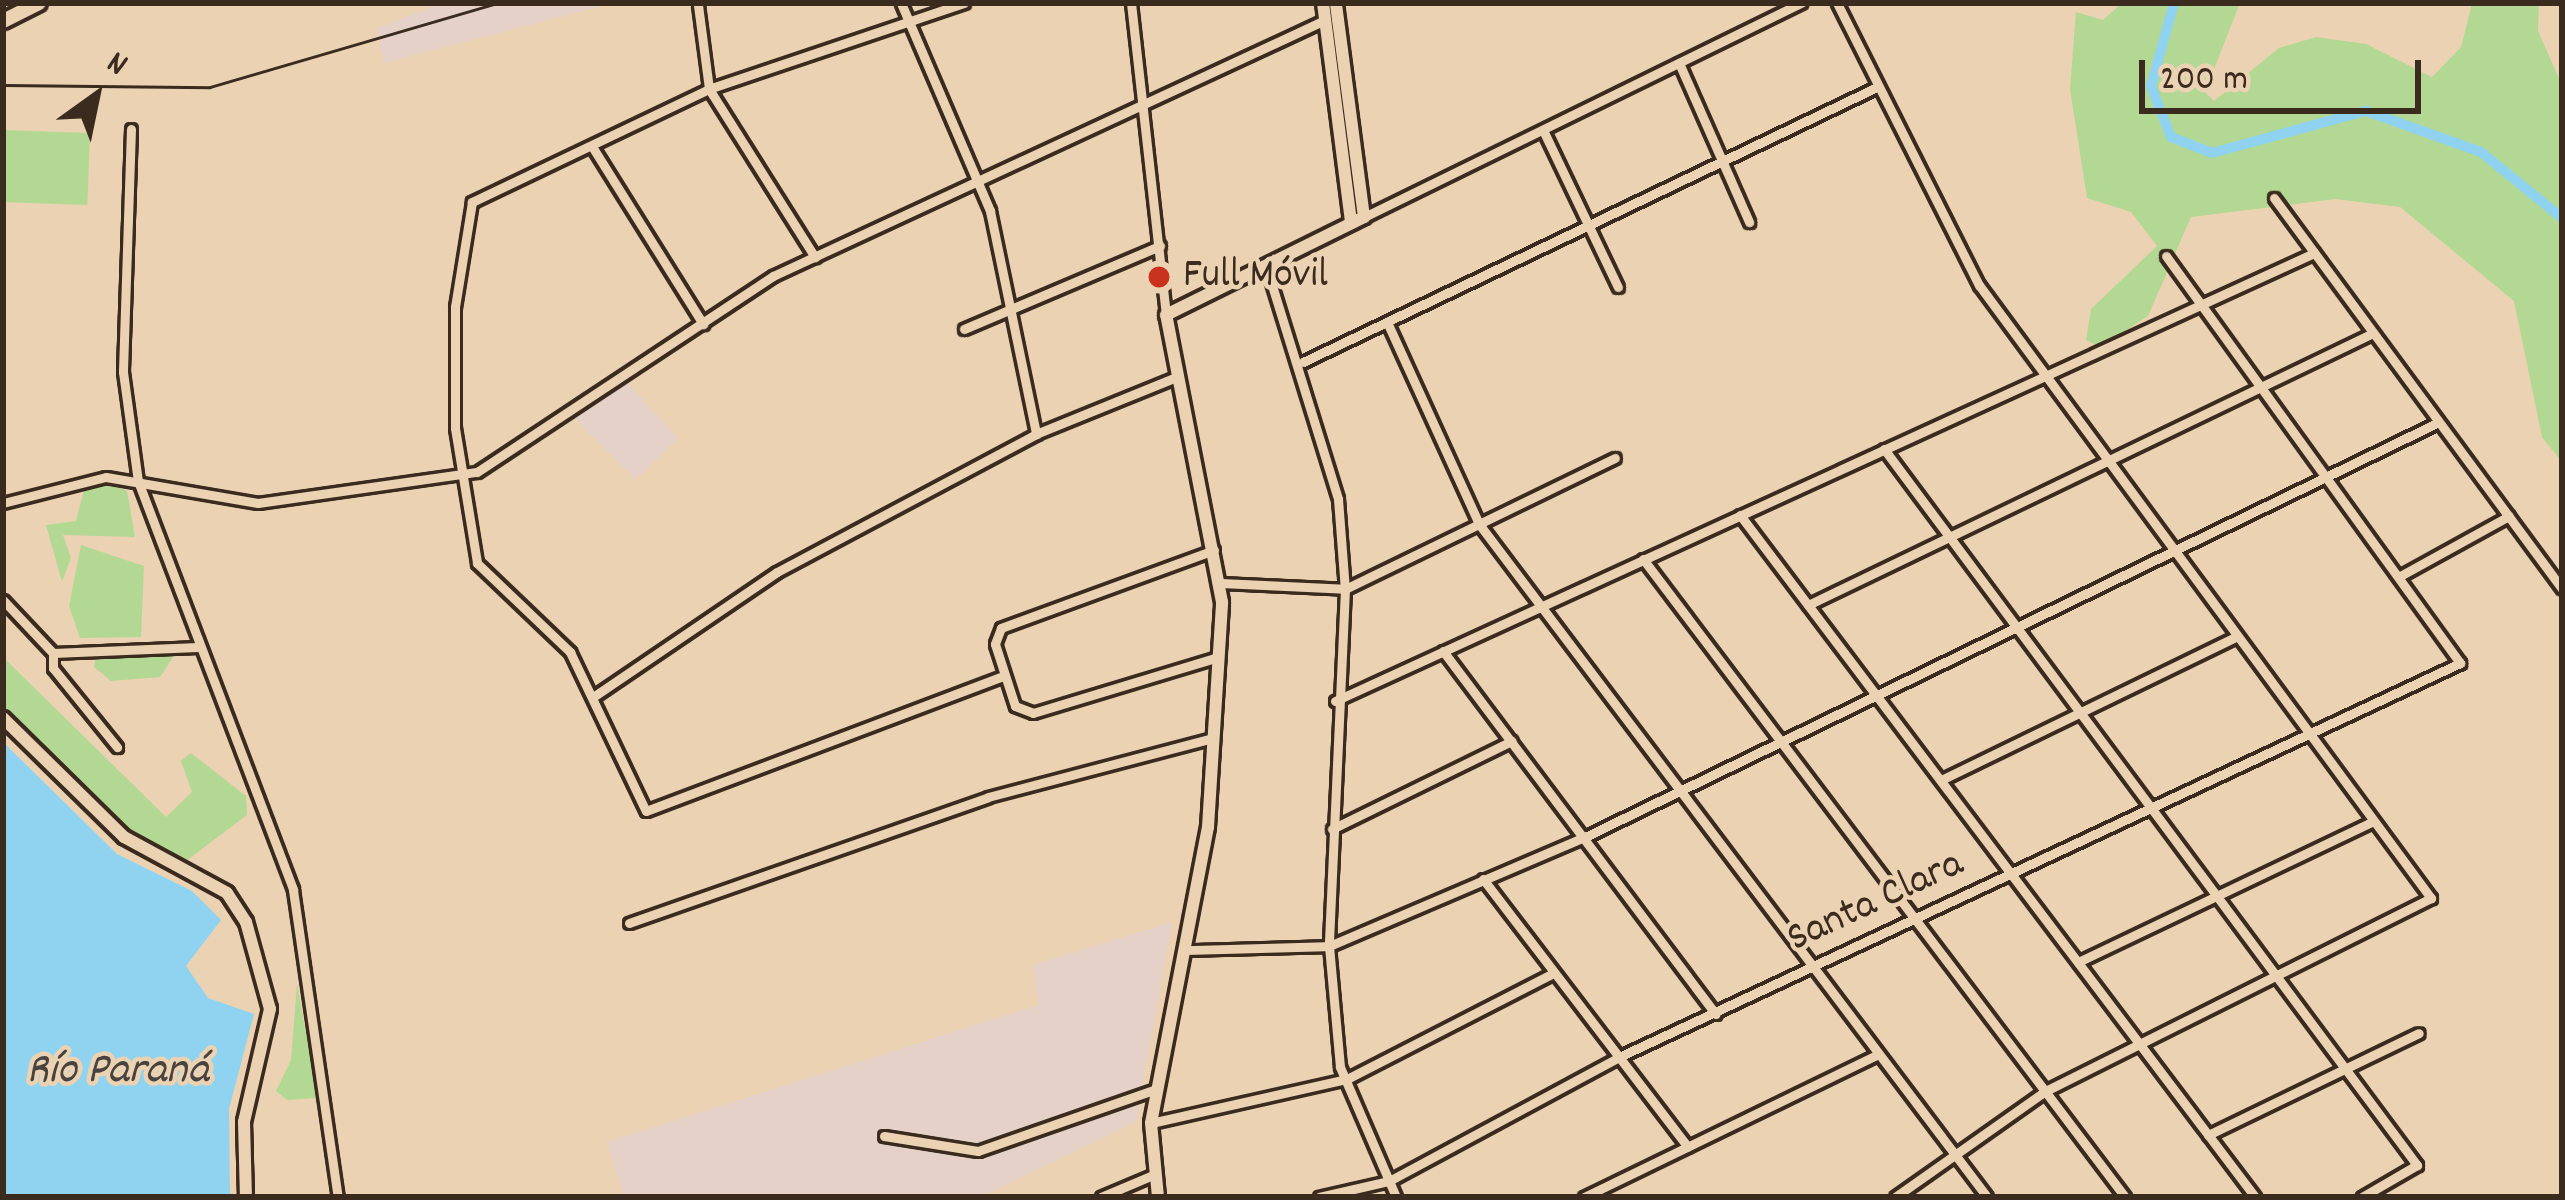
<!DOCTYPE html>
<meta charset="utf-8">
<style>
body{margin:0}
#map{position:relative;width:2565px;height:1200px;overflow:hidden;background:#ebd2b3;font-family:Dekko,sans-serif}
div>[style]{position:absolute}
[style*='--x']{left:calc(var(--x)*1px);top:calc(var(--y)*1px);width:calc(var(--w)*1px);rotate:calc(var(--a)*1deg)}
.built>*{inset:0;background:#e6d1c8}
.green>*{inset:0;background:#b3d894;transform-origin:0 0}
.water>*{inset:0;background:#8fd3f1}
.canal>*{height:10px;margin:-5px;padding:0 5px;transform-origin:5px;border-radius:5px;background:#8fd3f1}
.roads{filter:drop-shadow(3px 0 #3b2a1e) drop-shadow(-3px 0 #3b2a1e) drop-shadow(0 3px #3b2a1e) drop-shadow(0 -3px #3b2a1e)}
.minor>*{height:9px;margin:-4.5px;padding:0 4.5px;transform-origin:4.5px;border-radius:4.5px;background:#ebd2b3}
.secondary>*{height:12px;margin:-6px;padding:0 6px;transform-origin:6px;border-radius:6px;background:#ebd2b3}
.trunk>*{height:14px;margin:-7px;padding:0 7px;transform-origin:7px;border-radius:7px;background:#ebd2b3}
.rail>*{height:3px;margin:-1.5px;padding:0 1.5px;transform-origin:1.5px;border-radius:1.5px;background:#3b2a1e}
.dots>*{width:33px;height:33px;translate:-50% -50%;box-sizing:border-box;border:6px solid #ebd2b3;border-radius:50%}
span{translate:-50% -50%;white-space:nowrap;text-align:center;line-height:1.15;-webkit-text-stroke:9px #ebd2b3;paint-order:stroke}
.poi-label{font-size:42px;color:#3b2a1e}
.left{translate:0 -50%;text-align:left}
.street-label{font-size:42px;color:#3b2a1e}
.water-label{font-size:45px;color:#48433e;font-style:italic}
.frame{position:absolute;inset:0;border:6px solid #3b2a1e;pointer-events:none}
.north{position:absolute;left:36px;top:36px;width:120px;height:120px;-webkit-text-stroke:9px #ebd2b3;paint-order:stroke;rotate:33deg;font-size:33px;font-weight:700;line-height:48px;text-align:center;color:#3b2a1e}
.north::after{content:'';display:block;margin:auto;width:42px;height:54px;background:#3b2a1e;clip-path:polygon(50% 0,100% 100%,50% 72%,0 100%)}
.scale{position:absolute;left:2139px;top:60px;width:282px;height:54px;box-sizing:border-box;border:6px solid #3b2a1e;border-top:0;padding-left:15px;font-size:36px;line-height:42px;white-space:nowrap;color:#3b2a1e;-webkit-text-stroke:9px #ebd2b3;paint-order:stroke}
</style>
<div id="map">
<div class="built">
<i style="clip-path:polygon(443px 3px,613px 3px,384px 63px,377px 28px)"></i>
<i style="clip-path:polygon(623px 378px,678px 438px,635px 480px,568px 412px)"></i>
<i style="clip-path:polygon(1172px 922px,1136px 1121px,982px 1197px,624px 1197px,607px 1142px,1038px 1005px,1033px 965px)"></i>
</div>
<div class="green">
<i style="clip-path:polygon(2122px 3px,2240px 3px,2205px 92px,2214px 101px,2279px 48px,2316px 37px,2366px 44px,2432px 77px,2461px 47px,2472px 3px,2539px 3px,2538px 31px,2562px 85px,2562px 462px,2542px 437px,2514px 301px,2400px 207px,2335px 199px,2191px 217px,2148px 316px,2100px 347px,2086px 340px,2091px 309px,2157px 246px,2131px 212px,2087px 198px,2070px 89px,2076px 12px,2103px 20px)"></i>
<i style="left:3px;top:130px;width:87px;height:72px;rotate:2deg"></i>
<i style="clip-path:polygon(103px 480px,127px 491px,135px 537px,63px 535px,71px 558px,62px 582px,46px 525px,76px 521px,84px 490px)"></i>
<i style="clip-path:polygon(81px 545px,144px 566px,141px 637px,80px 638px,69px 606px)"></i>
<i style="clip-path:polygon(178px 650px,160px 677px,111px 681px,94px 667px,96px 654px)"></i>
<i style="clip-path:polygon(3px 657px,166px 817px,192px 792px,181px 761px,191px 753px,246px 796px,247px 815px,182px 864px,133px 844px,3px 728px)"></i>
<i style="clip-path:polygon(297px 984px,318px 1098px,287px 1100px,276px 1091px,291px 1060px)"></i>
</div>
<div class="water">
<i style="clip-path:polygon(3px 742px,117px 854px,192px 891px,221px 920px,186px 966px,208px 998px,254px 1014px,229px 1109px,230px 1197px,3px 1197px)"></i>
</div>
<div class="canal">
<i style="--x:2174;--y:3;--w:86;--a:105.5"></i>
<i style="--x:2151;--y:86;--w:55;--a:68.6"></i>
<i style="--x:2171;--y:137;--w:44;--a:21.3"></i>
<i style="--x:2212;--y:153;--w:160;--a:-15.3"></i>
<i style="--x:2366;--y:111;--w:122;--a:19.6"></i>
<i style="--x:2481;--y:152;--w:104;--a:39.2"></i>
</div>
<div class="roads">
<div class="minor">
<i style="--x:901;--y:3;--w:226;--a:66.8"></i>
<i style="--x:990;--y:211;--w:228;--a:78.3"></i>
<i style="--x:964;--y:3;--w:269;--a:161.4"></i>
<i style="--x:709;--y:89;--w:263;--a:154.5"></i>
<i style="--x:472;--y:202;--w:106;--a:99.2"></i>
<i style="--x:455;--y:307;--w:121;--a:90"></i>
<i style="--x:455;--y:428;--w:137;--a:80.7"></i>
<i style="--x:477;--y:563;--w:129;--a:43.7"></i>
<i style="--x:570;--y:652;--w:176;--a:64.5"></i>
<i style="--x:646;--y:811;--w:379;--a:-20.7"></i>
<i style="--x:1131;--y:3;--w:314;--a:83.6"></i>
<i style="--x:1837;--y:3;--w:316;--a:63.3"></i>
<i style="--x:1979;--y:285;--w:762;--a:53.6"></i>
<i style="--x:2431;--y:898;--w:433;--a:153.4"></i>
<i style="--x:2044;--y:1092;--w:182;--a:144.8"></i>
<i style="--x:698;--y:5;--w:85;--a:82.5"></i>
<i style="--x:709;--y:89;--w:199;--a:57.8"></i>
<i style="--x:1679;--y:63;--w:174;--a:66.2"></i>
<i style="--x:131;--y:129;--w:243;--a:91.9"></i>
<i style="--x:123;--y:372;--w:110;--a:82.2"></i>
<i style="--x:138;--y:481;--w:437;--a:69.2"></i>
<i style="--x:293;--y:890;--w:310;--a:81.7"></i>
<i style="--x:1543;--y:130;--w:174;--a:64.5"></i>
<i style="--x:593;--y:148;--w:208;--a:58"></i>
<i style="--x:2274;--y:198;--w:485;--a:53.6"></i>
<i style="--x:1364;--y:217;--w:487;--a:-26.1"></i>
<i style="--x:1266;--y:266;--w:244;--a:72.8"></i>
<i style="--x:1338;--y:499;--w:90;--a:85.6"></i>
<i style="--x:1345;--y:589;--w:357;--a:92.6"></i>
<i style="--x:1329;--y:946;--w:121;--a:84.8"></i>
<i style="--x:1340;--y:1067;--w:142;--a:66.7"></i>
<i style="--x:1387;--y:322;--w:222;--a:65.5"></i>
<i style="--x:1479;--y:524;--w:843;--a:52.95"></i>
<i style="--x:964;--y:329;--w:213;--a:-23"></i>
<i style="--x:1303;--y:362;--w:634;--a:-25.6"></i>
<i style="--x:1884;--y:449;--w:893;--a:53.34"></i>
<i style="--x:2417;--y:1165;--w:64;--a:149.8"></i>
<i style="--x:3;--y:503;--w:106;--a:-14.2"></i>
<i style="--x:106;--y:477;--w:154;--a:9.7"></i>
<i style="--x:258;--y:503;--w:221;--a:-8.1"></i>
<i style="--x:477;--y:472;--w:355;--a:-33.5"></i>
<i style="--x:773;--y:276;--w:608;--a:-24.88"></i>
<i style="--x:1740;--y:515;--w:855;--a:52.94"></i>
<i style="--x:1214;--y:550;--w:227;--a:159.9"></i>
<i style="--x:1001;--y:628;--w:17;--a:111"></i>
<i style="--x:995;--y:644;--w:65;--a:72.1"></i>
<i style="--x:1015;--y:706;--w:19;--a:21"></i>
<i style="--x:1033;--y:713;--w:194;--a:-16.8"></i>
<i style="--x:1643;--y:559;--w:800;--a:52.93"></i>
<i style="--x:2402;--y:575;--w:122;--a:-28.9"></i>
<i style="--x:1220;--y:583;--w:125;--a:2.7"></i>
<i style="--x:1345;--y:589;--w:300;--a:-25.9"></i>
<i style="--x:3;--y:600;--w:73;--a:46.7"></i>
<i style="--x:53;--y:653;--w:145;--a:-2.4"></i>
<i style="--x:1808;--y:605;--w:627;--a:-25.71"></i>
<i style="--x:1443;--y:651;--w:454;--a:53.1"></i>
<i style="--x:53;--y:653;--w:15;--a:90"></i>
<i style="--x:53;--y:668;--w:102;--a:51"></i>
<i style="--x:593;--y:697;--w:222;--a:-34.2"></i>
<i style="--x:777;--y:572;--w:293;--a:-28"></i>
<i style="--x:1036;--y:434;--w:149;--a:-22.1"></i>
<i style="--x:1335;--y:701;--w:1077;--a:-24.59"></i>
<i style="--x:1941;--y:780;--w:326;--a:-25.9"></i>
<i style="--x:1332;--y:829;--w:200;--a:-26.1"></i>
<i style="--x:1483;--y:879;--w:337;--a:52.6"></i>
<i style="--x:629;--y:923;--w:380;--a:-19.3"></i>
<i style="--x:988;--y:797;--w:233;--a:-14.7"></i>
<i style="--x:1190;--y:950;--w:139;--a:-1.6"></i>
<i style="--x:1329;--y:946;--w:278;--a:-23.1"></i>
<i style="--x:1585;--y:837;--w:949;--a:-25.92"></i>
<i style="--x:2078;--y:962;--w:326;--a:-25.5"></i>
<i style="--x:1151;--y:1123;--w:201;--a:-12.7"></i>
<i style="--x:1347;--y:1079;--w:232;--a:-27.2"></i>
<i style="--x:2208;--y:1135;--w:234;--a:-25.8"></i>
<i style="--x:884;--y:1136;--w:95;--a:9.1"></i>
<i style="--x:978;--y:1151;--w:188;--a:-19.2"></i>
<i style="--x:1101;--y:1197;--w:56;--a:-22.9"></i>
<i style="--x:1319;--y:1197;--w:72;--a:-12.9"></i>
<i style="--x:1389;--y:1181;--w:261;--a:-28.3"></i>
<i style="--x:1619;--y:1057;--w:929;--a:-25.1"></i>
<i style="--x:2460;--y:663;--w:502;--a:-125.84"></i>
<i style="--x:1584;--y:1197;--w:327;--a:-25.9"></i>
</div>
<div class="secondary">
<i style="--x:1323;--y:3;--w:222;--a:82.7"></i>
<i style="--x:3;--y:718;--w:170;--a:44.5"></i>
<i style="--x:124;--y:837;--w:117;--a:28.5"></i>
<i style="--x:227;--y:893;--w:35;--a:57"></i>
<i style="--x:246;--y:922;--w:90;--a:74.6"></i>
<i style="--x:270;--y:1009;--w:116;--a:103"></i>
<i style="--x:244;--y:1122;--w:75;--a:88.5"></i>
<i style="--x:1158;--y:1197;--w:74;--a:-95.4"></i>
<i style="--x:1151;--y:1123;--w:301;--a:-79.1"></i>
<i style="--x:1208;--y:827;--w:225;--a:-86.4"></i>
<i style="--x:1222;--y:602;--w:292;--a:-101"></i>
<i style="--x:1166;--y:315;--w:221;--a:-26.3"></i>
<i style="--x:1364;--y:217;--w:216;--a:-97.5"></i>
</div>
<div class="trunk">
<i style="--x:3;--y:21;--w:40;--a:-26.6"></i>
</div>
</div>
<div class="rail">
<i style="--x:3;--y:85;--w:207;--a:0.6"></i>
<i style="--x:210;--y:87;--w:299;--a:-16.3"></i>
</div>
<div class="dots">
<i style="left:1159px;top:277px;background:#c8321e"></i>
</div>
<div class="poi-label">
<span class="left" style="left:1183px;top:277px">Full Móvil</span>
</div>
<div class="street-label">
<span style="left:1876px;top:903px;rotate:-25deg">Santa Clara</span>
</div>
<div class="water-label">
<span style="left:118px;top:1073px">Río Paraná</span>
</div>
<div class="frame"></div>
<div class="north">N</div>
<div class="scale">200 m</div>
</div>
